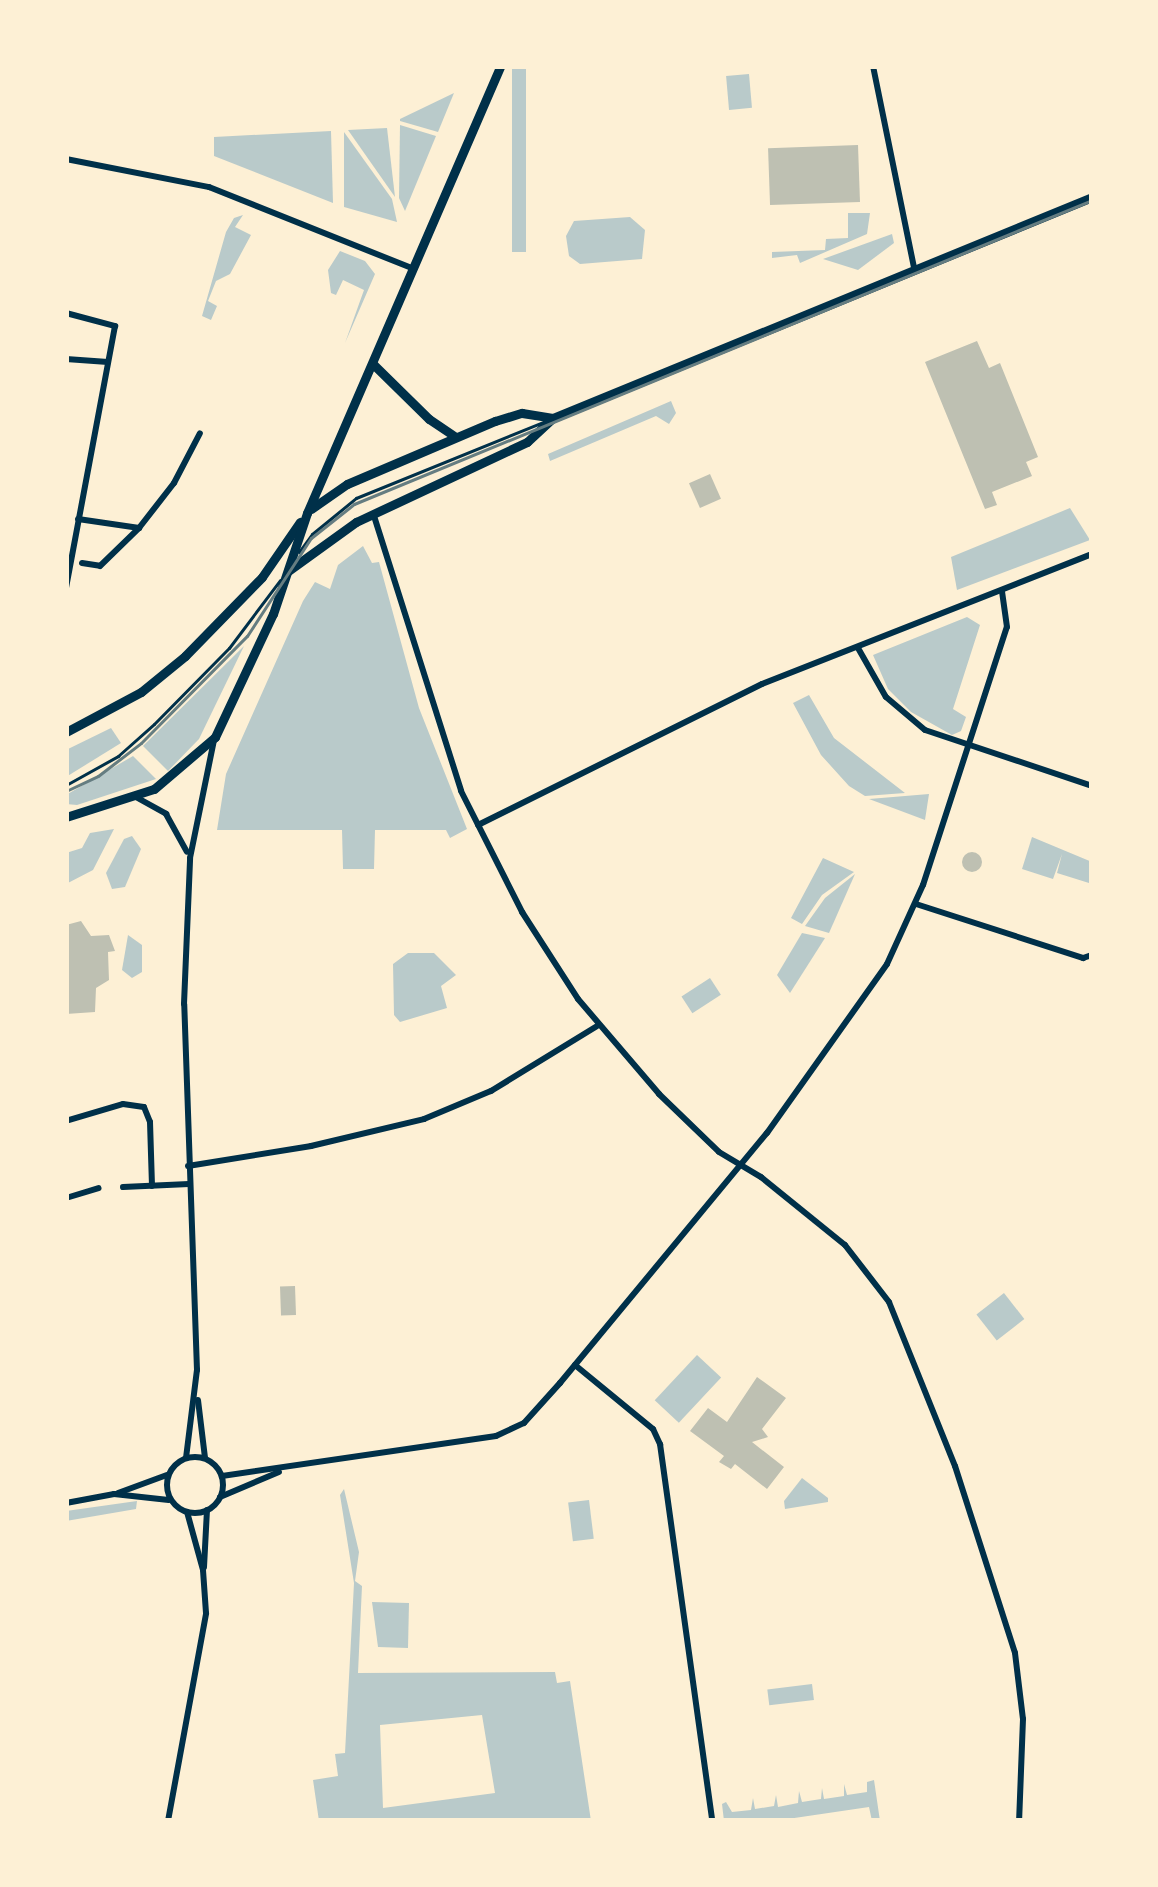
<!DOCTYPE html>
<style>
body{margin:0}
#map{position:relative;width:1158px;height:1887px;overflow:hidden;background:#fdf0d5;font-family:"Titillium Web",sans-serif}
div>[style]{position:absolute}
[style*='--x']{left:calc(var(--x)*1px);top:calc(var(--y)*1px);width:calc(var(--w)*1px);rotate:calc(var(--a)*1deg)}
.green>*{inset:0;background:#b9caca;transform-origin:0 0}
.building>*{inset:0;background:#bec0b2;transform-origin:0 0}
.round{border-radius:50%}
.service>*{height:3px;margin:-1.5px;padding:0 1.5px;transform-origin:1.5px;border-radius:1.5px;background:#003049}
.minor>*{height:6px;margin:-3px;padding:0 3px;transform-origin:3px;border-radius:3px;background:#003049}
.minor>.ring{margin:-3px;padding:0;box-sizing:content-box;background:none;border:6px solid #003049;border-radius:50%}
.tertiary>*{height:9px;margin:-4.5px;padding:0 4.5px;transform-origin:4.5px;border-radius:4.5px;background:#003049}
.tram>*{height:3px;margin:-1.5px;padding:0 1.5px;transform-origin:1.5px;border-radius:1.5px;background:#657d81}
span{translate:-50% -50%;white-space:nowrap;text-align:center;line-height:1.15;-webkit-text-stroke:12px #fdf0d5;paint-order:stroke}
.frame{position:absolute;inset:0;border:69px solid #fdf0d5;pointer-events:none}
</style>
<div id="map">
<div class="green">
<i style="left:512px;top:66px;width:14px;height:186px"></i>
<i style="left:749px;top:74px;width:34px;height:23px;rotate:85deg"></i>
<i style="clip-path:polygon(454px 93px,438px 132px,400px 121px,400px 119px)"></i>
<i style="clip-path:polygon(400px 125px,436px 136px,405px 211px,399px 198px)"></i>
<i style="clip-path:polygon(387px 128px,395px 197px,348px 130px)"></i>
<i style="clip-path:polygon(331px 131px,333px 203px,214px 156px,214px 137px)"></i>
<i style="clip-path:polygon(344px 132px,392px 199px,397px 222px,344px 207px)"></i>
<i style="clip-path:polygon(848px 213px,870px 213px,867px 234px,800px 263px,797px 255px,772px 258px,772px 252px,825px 250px,826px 239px,848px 238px)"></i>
<i style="clip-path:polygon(243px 215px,235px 227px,251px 235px,230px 274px,216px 281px,208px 301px,217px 306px,211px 320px,202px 316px,226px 232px,234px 218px)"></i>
<i style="clip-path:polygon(630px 217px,645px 230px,642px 259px,580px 264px,569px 256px,566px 236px,574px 221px)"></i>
<i style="clip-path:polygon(892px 234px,894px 243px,858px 270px,823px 259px)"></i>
<i style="clip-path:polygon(340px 251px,365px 261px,375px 274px,345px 343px,364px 290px,343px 280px,336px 295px,331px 293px,328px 270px)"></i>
<i style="clip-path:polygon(671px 401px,676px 413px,669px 424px,656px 416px,550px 461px,548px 454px)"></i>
<i style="clip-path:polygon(1070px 508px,1090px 540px,957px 590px,951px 557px)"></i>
<i style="clip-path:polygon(363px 546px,372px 563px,379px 562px,419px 708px,467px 829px,450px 838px,446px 830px,375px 830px,374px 869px,343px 869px,342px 830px,217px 830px,226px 774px,303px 601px,315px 582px,330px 589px,338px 565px)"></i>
<i style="clip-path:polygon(967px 617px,980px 625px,953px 709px,966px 717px,961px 731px,952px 735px,911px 712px,888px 689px,873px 655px)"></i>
<i style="clip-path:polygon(244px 646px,199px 739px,168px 771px,143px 746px)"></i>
<i style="clip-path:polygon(809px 695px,834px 738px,905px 793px,865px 796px,849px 786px,821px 755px,793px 703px)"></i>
<i style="clip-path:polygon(111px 728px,121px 743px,66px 777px,66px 750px)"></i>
<i style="clip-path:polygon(133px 756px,156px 779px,77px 805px,66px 804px,66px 795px)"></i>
<i style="clip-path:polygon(929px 794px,925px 820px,869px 799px)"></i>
<i style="clip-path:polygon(114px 829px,93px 870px,66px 884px,66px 853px,82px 848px,90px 833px)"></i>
<i style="clip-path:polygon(132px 836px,141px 849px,125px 887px,112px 889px,106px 873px,124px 839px)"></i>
<i style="clip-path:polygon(1032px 837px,1092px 862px,1089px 883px,1057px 873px,1062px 854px,1053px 879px,1022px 869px)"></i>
<i style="clip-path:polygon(823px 858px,854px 872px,822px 895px,802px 924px,791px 918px)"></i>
<i style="clip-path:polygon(855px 874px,829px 933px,805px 926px,825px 898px)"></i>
<i style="clip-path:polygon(802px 933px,825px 938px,790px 993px,777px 975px)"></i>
<i style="clip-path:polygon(128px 935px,142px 945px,142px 972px,132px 978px,122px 970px)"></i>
<i style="clip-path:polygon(408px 953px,434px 953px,456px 975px,441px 986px,447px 1008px,400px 1022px,394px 1015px,393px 964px)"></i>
<i style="left:710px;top:978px;width:20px;height:34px;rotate:57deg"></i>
<i style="left:1004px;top:1293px;width:33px;height:35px;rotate:52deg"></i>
<i style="left:697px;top:1355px;width:33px;height:62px;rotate:43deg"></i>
<i style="clip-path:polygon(802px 1478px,828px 1498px,828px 1502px,785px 1509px,784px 1501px)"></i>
<i style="clip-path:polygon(evenodd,344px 1489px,359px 1552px,355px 1581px,362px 1586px,358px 1673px,555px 1672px,557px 1683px,570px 1681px,591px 1821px,319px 1821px,313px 1780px,338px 1776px,335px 1754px,345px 1753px,354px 1583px,340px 1495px,344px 1489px,482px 1715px,495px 1793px,383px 1808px,380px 1725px,482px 1715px)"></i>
<i style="left:589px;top:1500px;width:39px;height:21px;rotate:83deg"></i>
<i style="clip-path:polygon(137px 1501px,136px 1509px,66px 1521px,66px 1511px)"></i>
<i style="clip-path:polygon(372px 1602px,409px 1603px,408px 1648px,378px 1647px)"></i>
<i style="left:812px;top:1684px;width:16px;height:45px;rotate:83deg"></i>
<i style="clip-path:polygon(874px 1780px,880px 1821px,872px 1821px,869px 1807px,774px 1821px,724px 1821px,722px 1804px,726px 1802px,732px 1812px,751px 1810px,753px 1798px,755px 1809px,774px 1806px,776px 1795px,778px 1807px,798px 1803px,799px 1791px,802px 1802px,821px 1799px,822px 1788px,824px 1799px,844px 1796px,844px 1784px,847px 1795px,867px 1792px,867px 1782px)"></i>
</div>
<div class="building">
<i style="left:858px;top:145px;width:57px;height:90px;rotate:88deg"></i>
<i style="clip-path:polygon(977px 341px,989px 368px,1000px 363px,1038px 457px,1026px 462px,1032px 476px,992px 492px,997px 505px,985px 509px,925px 362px)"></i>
<i style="left:710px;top:474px;width:27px;height:23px;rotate:66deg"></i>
<i class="round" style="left:962px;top:852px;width:20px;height:20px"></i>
<i style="clip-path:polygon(81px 921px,91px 936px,109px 935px,115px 951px,108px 952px,109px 980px,96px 988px,95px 1012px,66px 1014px,66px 925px)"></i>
<i style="left:295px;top:1286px;width:29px;height:15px;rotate:88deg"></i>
<i style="clip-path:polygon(757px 1377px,786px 1398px,762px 1429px,768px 1437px,752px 1442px,784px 1467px,767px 1489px,735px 1464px,731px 1469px,719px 1462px,724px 1456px,690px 1431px,708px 1408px,727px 1422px)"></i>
</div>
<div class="service">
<i style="--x:299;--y:552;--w:22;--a:-54"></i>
<i style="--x:312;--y:534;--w:57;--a:-39.3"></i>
<i style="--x:356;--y:498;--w:205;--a:-22.1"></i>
<i style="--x:66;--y:785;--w:60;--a:-29.1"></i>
<i style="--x:118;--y:756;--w:48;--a:-41.6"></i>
<i style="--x:154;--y:724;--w:107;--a:-45.4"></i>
<i style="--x:229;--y:648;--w:85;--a:-53.1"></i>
</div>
<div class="minor">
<i style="--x:873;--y:66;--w:206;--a:78.5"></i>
<i style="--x:66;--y:159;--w:146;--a:11.1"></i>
<i style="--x:209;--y:187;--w:219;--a:21.8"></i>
<i style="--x:66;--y:313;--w:51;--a:14.9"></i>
<i style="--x:115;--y:326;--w:268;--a:100.6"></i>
<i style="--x:66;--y:359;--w:42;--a:4.1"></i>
<i style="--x:374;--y:516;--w:288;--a:72.4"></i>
<i style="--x:461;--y:791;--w:136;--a:63.2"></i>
<i style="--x:522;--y:912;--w:103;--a:57.2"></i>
<i style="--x:578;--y:999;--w:125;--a:49.5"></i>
<i style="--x:659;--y:1094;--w:83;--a:44"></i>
<i style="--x:719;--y:1152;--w:49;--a:30.8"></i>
<i style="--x:761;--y:1177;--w:108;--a:39"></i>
<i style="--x:845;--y:1245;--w:72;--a:52.3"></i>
<i style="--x:889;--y:1302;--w:177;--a:68.1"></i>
<i style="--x:955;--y:1466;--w:196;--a:72.2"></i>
<i style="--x:1015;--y:1653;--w:66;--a:83.1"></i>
<i style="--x:1023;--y:1719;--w:102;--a:92.2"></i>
<i style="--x:78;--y:519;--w:62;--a:8.4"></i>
<i style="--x:139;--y:528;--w:57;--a:-52.1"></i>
<i style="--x:174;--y:483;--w:56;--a:-62.5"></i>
<i style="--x:82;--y:563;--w:18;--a:9"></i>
<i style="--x:100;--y:566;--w:54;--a:-44.3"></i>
<i style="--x:858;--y:648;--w:56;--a:60.3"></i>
<i style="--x:886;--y:697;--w:51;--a:40.2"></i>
<i style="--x:925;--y:730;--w:176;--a:18.5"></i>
<i style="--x:134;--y:796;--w:37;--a:29"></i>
<i style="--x:166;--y:814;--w:43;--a:61.1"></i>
<i style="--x:478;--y:825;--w:317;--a:-26.4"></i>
<i style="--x:762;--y:684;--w:355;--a:-21.5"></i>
<i style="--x:916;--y:904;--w:176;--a:17.9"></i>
<i style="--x:1083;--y:958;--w:9;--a:-18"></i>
<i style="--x:66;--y:1121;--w:59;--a:-16.6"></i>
<i style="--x:123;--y:1104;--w:21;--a:8"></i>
<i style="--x:144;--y:1107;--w:16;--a:68"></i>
<i style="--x:150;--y:1122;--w:64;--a:88.2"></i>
<i style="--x:188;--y:1166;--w:125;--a:-9.2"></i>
<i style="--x:311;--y:1146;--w:116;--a:-13.4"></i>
<i style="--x:424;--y:1119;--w:73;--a:-22.7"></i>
<i style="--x:491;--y:1091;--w:124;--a:-31.5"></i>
<i style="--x:123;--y:1187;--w:66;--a:-2.6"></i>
<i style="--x:66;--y:1198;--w:34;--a:-17"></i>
<i style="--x:575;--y:1365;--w:101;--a:39.4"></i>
<i style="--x:653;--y:1429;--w:17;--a:65"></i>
<i style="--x:660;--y:1444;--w:381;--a:82.1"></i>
<i style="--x:198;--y:1400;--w:58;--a:83.1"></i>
<i class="ring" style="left:167px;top:1457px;width:50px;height:50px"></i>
<i style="--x:186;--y:1458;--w:89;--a:-82.9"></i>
<i style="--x:197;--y:1370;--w:366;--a:-92"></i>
<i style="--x:184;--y:1004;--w:146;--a:-87.6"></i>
<i style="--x:190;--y:858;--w:120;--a:-78.5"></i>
<i style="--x:222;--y:1476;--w:277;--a:-8.3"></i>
<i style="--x:496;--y:1436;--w:31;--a:-25"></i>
<i style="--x:524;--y:1423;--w:54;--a:-48"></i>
<i style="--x:560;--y:1383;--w:325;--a:-50.4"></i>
<i style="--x:767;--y:1133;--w:207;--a:-54.6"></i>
<i style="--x:887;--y:964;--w:87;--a:-65.5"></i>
<i style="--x:923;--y:885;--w:271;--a:-72"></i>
<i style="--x:1007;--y:627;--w:37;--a:-98"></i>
<i style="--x:118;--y:1493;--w:52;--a:-20.2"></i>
<i style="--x:220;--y:1497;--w:64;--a:-23"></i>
<i style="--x:66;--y:1503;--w:49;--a:-10.6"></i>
<i style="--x:114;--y:1494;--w:55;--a:6.2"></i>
<i style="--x:204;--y:1567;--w:57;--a:-87"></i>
<i style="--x:168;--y:1821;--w:211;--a:-79.6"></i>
<i style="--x:206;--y:1613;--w:43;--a:-94"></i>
<i style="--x:203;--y:1570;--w:60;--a:-105.4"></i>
</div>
<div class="tertiary">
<i style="--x:374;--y:365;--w:77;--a:44.5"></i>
<i style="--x:429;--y:419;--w:32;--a:34"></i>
<i style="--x:311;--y:509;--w:44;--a:-34.8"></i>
<i style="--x:347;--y:484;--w:161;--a:-23.1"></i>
<i style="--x:495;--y:421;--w:28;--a:-17"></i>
<i style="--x:522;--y:413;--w:31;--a:9"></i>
<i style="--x:288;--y:571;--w:84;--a:-35.8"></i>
<i style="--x:356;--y:522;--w:189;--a:-25.1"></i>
<i style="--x:527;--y:442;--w:35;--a:-43"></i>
<i style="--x:553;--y:418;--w:583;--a:-22.29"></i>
<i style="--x:66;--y:732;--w:85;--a:-28.1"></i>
<i style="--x:141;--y:692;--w:57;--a:-39.3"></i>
<i style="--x:185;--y:656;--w:110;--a:-45.7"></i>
<i style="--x:262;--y:577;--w:67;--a:-55.4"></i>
<i style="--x:66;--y:817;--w:92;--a:-17.7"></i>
<i style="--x:154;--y:789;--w:80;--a:-40.4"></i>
<i style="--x:215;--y:737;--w:136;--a:-64.8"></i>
<i style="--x:273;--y:614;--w:107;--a:-71.4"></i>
<i style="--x:307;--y:513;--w:487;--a:-66.6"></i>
</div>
<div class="tram">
<i style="--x:66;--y:791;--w:35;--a:-25"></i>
<i style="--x:98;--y:776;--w:54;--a:-37.5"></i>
<i style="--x:141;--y:743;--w:151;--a:-45.3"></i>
<i style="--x:247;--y:636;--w:117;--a:-56.9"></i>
<i style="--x:311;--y:538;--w:55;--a:-38.3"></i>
<i style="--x:354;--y:504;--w:798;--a:-22.39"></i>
</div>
<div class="frame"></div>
</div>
